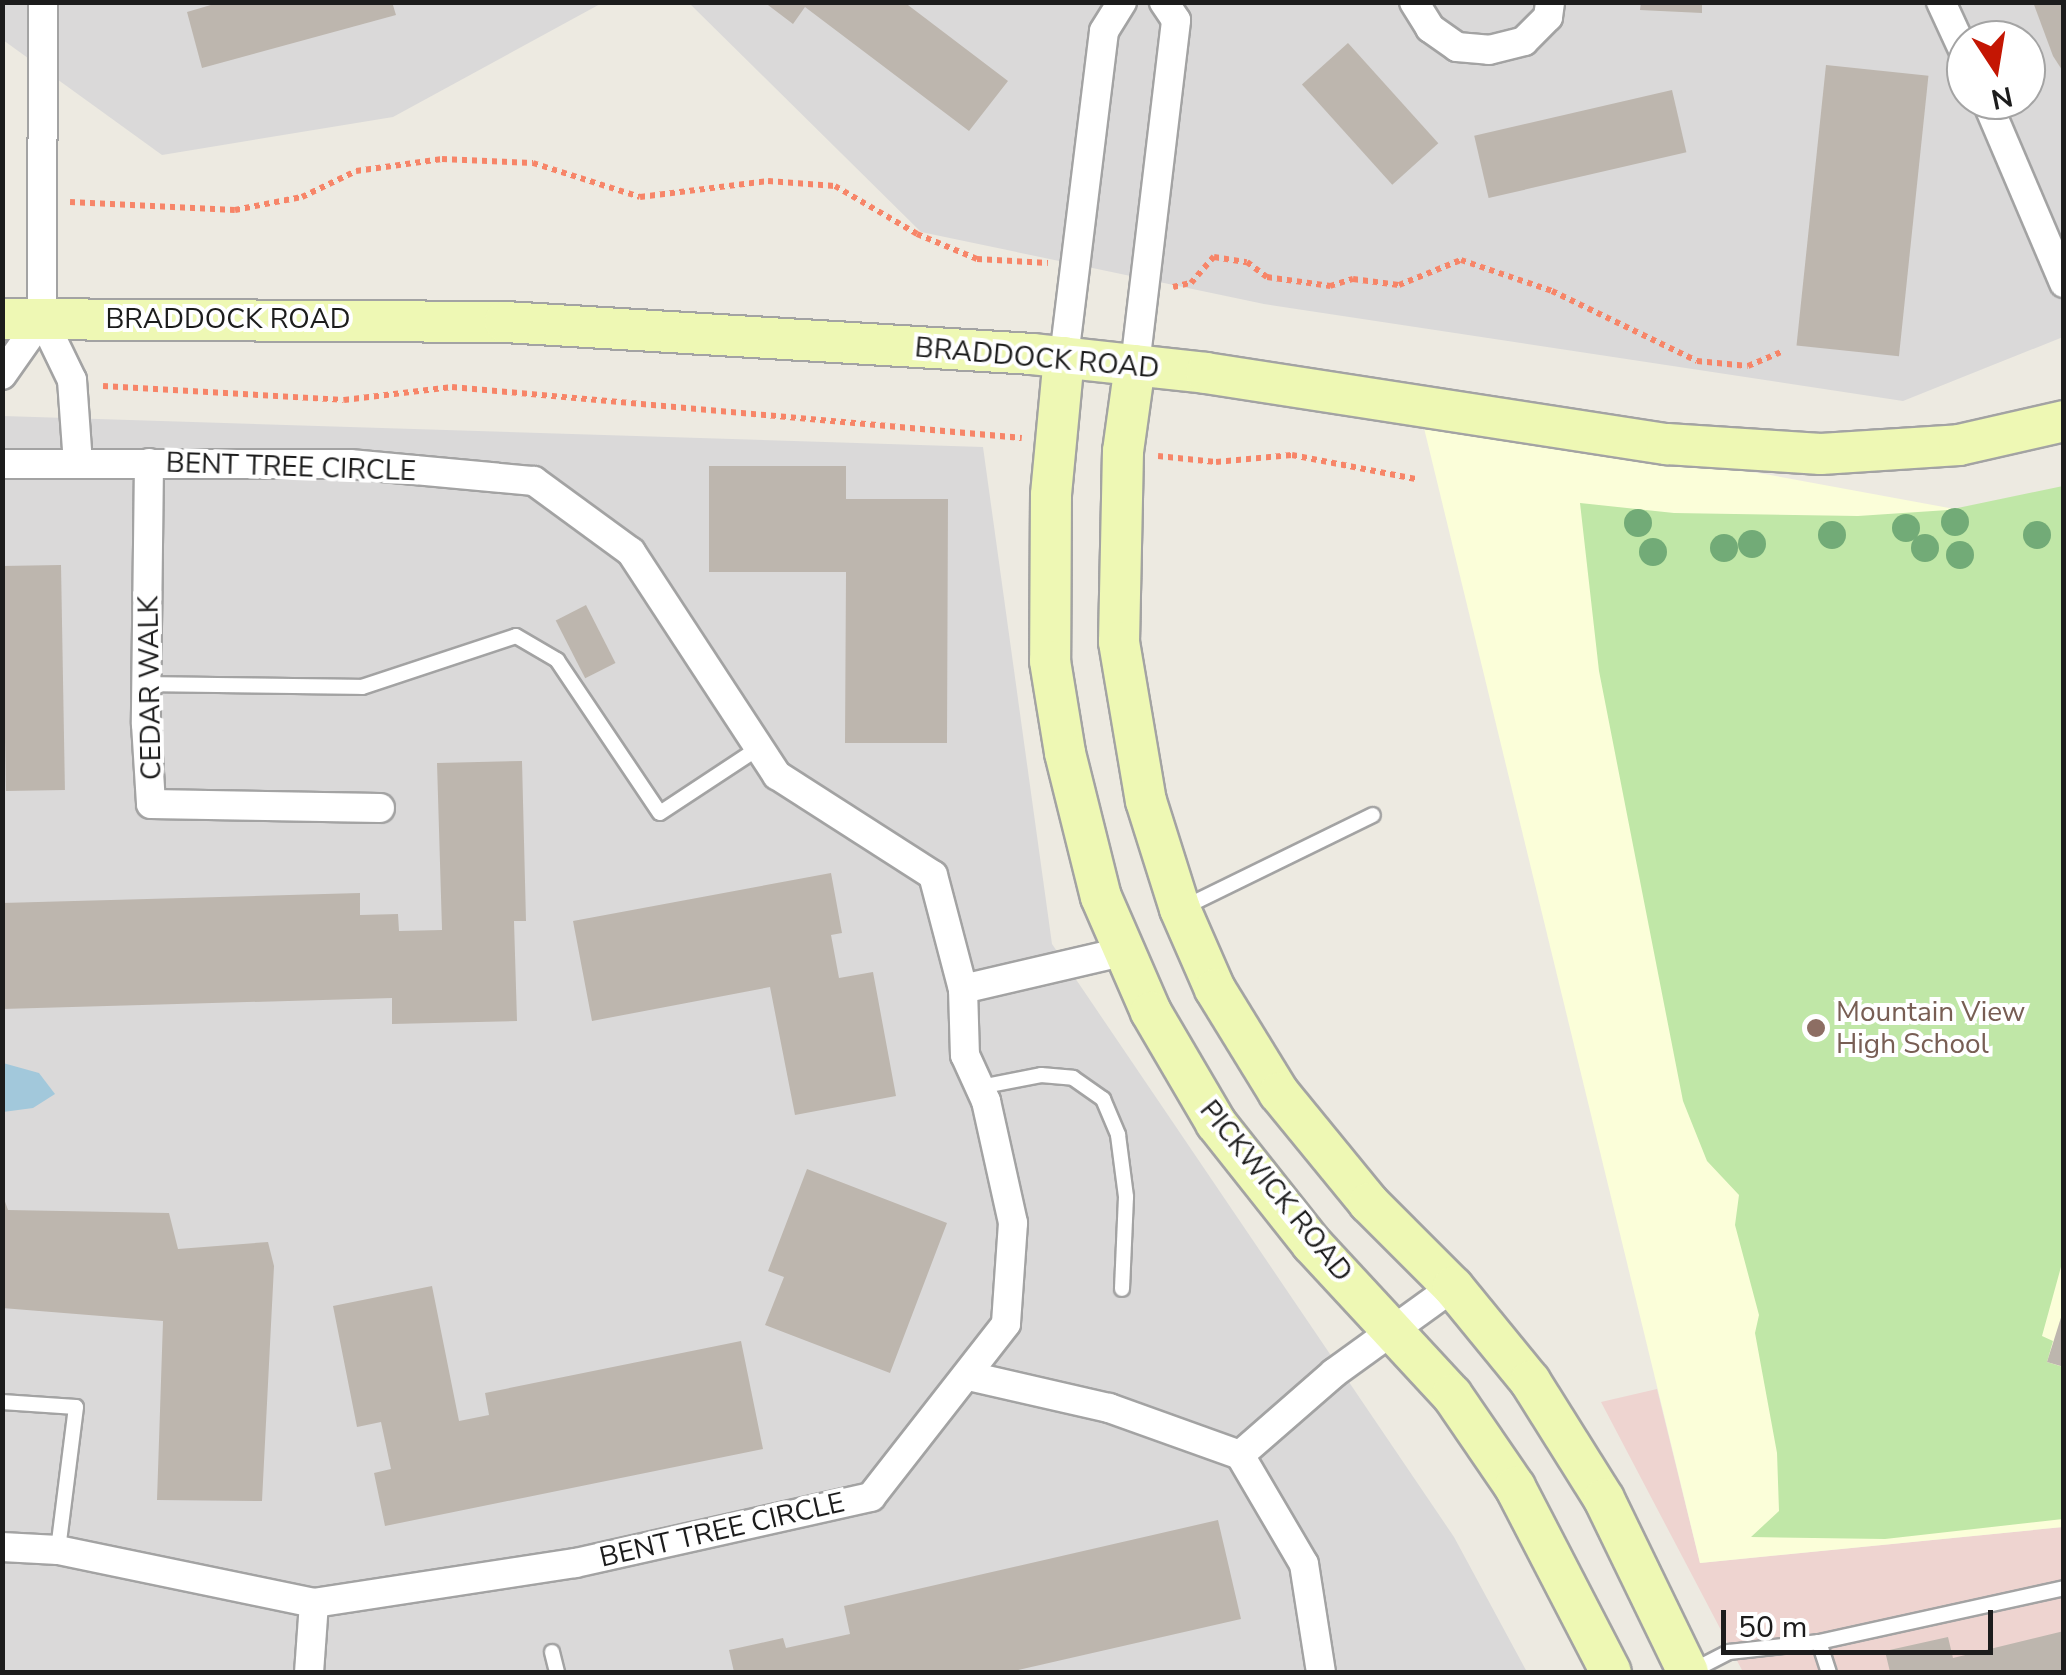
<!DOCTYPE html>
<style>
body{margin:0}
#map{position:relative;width:2066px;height:1675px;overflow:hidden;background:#edeae1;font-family:"Nunito Sans",sans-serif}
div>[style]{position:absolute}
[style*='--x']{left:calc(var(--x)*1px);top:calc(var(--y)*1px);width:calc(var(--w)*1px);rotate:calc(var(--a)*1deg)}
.residential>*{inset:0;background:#dad9d9}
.commercial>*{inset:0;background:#eed4d0}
.education>*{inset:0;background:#fbfed9}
.grass>*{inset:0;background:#c0e7a7}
.water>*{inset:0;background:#a2c8db}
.building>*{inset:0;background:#bdb6ae;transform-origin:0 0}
.path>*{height:6px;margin-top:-3px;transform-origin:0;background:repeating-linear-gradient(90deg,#f78568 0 5px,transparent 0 10px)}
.roads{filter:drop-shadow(2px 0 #a3a3a3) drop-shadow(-2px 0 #a3a3a3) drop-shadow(0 2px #a3a3a3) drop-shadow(0 -2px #a3a3a3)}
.lane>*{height:14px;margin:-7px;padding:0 7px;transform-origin:7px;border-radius:7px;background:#fff}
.street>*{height:28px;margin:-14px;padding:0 14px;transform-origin:14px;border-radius:14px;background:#fff}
.secondary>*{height:40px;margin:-20px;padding:0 20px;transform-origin:20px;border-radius:20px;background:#eef8b4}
.trees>*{width:28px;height:28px;margin:-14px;border-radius:50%;background:#72ab77}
.dots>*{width:28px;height:28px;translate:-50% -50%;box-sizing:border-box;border:5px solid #fff;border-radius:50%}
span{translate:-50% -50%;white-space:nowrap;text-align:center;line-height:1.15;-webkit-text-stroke:8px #fff;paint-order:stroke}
.street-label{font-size:28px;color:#1c1c1c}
.education-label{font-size:28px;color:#785e54}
.left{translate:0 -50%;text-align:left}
.frame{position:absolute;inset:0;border:5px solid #1c1c1c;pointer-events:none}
.north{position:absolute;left:1946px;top:20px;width:100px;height:100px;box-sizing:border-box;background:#fff;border:2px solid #a4a4a4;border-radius:50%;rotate:168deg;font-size:28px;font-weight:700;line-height:40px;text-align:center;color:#1c1c1c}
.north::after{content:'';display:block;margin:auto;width:35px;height:45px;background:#c41603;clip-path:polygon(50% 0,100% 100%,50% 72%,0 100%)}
.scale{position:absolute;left:1721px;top:1610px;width:272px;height:45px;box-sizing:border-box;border:5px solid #1c1c1c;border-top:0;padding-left:12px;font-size:30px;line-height:35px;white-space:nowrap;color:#1c1c1c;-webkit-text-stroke:8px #fff;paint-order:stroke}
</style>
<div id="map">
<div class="residential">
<i style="clip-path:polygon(3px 3px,602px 3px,393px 117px,162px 155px,3px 40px)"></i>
<i style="clip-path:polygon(evenodd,689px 3px,2063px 3px,2063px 337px,1903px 401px,1264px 304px,921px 232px,689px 3px,1966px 40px,2026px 40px,2026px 100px,1966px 100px,1966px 40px)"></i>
<i style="clip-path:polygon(3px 416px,983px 447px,1052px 944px,1454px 1537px,1527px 1672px,3px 1672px)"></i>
</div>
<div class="commercial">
<i style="clip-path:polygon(1657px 1389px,1700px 1563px,2063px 1527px,2063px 1672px,1743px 1672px,1601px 1402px)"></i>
</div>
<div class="education">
<i style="clip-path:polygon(1424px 428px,1765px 474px,2063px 529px,2063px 1527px,1700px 1563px)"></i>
</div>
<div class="grass">
<i style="clip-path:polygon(2063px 486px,2064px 1256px,2042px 1336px,2053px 1341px,2047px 1362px,2063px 1367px,2063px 1519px,1885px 1539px,1751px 1537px,1779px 1511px,1777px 1453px,1755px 1333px,1759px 1315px,1735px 1225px,1739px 1195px,1707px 1161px,1683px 1101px,1599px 671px,1580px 503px,1674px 513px,1858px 516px,1948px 510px)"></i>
</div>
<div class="water">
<i style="clip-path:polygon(3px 1063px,39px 1073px,55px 1094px,33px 1108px,3px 1112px)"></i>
</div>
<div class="building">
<i style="clip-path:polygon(221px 2px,392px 2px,396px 15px,202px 68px,187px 12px)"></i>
<i style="clip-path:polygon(764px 2px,904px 2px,1008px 81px,969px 131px,805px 7px,793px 24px)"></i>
<i style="clip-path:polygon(1641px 2px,1702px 2px,1702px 13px,1640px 10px)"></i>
<i style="clip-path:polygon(2033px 2px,2064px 2px,2064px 73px,2053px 56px)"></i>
<i style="left:1348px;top:43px;width:135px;height:62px;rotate:48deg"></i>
<i style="left:1826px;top:65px;width:103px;height:282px;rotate:6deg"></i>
<i style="left:1672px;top:90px;width:64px;height:203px;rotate:77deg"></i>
<i style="clip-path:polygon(709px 466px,846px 466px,846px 499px,948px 499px,947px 743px,845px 743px,846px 572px,709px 572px)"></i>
<i style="left:61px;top:565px;width:225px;height:59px;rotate:89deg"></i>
<i style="left:586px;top:605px;width:65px;height:34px;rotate:63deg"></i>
<i style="clip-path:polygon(522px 761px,526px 921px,514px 921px,517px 1021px,392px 1024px,392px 998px,2px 1009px,2px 903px,360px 893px,360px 915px,398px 914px,399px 931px,442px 930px,437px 763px)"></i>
<i style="clip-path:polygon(831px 873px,842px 933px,831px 935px,839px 978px,873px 972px,896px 1096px,795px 1115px,770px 987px,592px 1021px,573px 921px)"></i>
<i style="clip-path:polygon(807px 1169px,947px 1223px,890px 1373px,765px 1325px,784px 1277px,768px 1271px)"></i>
<i style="clip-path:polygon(2px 1193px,8px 1210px,169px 1213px,178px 1249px,268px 1242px,274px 1266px,262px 1501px,157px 1500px,163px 1321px,2px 1308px)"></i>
<i style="clip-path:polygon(432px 1286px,459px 1421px,489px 1415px,485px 1393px,741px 1341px,763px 1449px,385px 1526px,374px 1473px,391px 1469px,381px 1422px,357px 1427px,333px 1306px)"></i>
<i style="clip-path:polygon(2064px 1308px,2064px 1367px,2047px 1362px)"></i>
<i style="clip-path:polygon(1218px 1520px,1241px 1619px,1009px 1672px,734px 1672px,729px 1650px,783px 1638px,786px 1648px,850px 1634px,844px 1606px)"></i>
<i style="clip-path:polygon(2064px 1631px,2064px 1672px,1890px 1672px,1885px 1651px,1948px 1637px,1953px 1658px)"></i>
</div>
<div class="path">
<i style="--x:70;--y:202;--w:165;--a:2.8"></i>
<i style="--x:235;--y:210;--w:68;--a:-11"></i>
<i style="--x:302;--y:197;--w:60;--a:-25.7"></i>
<i style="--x:356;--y:171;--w:87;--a:-7.9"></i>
<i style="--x:442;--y:159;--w:91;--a:2.5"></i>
<i style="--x:533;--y:163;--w:112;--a:17.6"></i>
<i style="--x:640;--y:197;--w:129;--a:-7.1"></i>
<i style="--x:768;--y:181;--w:67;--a:4.3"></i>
<i style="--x:835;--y:186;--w:95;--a:30.3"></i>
<i style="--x:917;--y:234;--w:65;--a:22.6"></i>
<i style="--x:977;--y:259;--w:71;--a:3.2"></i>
<i style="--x:1173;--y:287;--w:18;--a:-13"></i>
<i style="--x:1191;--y:283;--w:35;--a:-49"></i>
<i style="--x:1214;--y:257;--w:33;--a:9"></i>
<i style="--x:1247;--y:262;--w:25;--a:37"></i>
<i style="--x:1267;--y:277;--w:64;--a:8.1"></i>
<i style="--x:1330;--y:286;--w:24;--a:-17"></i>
<i style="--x:1353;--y:279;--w:46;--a:7.4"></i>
<i style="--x:1399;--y:285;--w:67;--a:-22"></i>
<i style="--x:1461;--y:260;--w:96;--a:18.8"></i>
<i style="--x:1552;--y:291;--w:161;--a:25.8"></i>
<i style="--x:1697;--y:361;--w:51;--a:5.6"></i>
<i style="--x:1748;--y:366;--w:39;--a:-23"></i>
<i style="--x:103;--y:386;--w:241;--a:3.3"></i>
<i style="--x:344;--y:400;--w:109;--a:-6.9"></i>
<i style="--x:452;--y:387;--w:572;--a:5.11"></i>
<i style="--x:1158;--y:456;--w:58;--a:5.9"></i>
<i style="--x:1216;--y:462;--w:76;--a:-5.3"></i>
<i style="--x:1292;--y:455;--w:126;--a:11"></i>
</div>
<div class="roads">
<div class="lane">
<i style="--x:148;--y:684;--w:214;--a:0.8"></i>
<i style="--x:362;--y:687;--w:162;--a:-18.3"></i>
<i style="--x:516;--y:636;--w:48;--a:30.3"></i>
<i style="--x:557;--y:660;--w:184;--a:56.1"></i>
<i style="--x:660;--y:813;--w:116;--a:-33.4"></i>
<i style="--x:1185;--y:907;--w:209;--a:-26.1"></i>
<i style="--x:980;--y:1087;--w:62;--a:-11.1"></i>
<i style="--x:1041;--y:1075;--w:32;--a:5"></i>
<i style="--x:1073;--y:1078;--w:37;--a:35"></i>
<i style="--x:1103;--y:1099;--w:39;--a:67"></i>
<i style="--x:1118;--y:1135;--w:63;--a:82.6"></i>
<i style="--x:1126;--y:1197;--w:92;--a:92.5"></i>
<i style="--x:2;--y:1402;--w:74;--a:3.9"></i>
<i style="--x:76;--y:1407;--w:144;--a:97.2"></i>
<i style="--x:1819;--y:1642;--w:251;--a:-12.4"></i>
<i style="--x:552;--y:1652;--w:21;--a:76"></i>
<i style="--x:1692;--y:1671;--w:42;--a:-27.2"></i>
<i style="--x:1729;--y:1652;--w:91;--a:-6.3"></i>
<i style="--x:1819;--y:1642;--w:32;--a:72"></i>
</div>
<div class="street">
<i style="--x:43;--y:2;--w:316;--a:90.2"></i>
<i style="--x:42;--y:318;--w:69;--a:64.2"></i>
<i style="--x:72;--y:380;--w:83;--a:85.9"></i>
<i style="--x:1414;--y:2;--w:31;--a:58"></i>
<i style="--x:1430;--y:28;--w:33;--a:35"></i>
<i style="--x:1457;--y:47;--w:32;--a:5"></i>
<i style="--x:1489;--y:50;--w:36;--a:-14"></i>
<i style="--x:1524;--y:41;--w:34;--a:-45"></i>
<i style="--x:1548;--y:17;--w:15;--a:-82"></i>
<i style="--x:1941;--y:2;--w:60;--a:65.2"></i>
<i style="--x:1986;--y:100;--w:199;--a:66.9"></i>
<i style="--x:1064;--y:357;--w:328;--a:-83"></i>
<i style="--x:1104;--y:31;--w:34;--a:-58"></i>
<i style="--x:1135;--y:365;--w:347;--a:-83.2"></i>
<i style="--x:1176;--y:20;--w:22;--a:-124"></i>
<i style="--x:2;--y:375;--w:70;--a:-54.9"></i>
<i style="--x:149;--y:463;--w:261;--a:90.7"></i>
<i style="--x:146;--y:724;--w:80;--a:86.4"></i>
<i style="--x:151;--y:804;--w:229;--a:1"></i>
<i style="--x:2;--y:464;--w:348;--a:0"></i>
<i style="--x:350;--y:464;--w:185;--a:5.3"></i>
<i style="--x:534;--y:481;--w:120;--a:36.2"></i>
<i style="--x:631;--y:552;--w:267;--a:56.8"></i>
<i style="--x:777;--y:775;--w:185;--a:32.7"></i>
<i style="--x:933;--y:875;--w:118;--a:75.3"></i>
<i style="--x:963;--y:989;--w:66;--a:88.3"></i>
<i style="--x:965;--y:1055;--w:51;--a:65.5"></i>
<i style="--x:986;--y:1101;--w:125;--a:77.5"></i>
<i style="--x:1013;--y:1223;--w:101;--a:94"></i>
<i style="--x:1006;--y:1324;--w:219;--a:128"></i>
<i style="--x:871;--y:1497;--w:303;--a:167.4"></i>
<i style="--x:575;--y:1563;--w:264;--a:171.3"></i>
<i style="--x:314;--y:1603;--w:69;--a:94.1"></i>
<i style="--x:963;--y:989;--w:167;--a:-13.1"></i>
<i style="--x:969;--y:1376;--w:144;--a:12.9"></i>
<i style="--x:1109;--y:1408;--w:139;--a:19.7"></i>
<i style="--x:1240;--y:1455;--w:126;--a:59.6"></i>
<i style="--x:1304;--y:1564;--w:109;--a:81.1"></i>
<i style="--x:1240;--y:1455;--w:125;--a:-41.1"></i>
<i style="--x:1334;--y:1373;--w:147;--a:-35.9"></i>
<i style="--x:2;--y:1547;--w:56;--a:3.1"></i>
<i style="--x:58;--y:1550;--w:261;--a:11.7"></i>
</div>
<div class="secondary">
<i style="--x:2;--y:319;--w:503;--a:0.34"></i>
<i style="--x:505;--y:322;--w:528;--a:3.47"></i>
<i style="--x:1032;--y:354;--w:175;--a:6.2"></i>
<i style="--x:1206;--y:373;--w:466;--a:8.8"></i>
<i style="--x:1667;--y:444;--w:154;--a:3.7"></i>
<i style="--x:1821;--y:454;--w:138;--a:-3.7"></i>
<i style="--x:1959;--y:445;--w:108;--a:-12.9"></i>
<i style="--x:1064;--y:357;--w:139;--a:95.4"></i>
<i style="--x:1051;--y:495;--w:166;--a:90.3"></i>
<i style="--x:1050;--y:661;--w:93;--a:80.7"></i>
<i style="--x:1065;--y:753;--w:148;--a:76"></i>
<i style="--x:1101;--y:897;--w:125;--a:66.5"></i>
<i style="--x:1151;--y:1012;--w:129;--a:59.6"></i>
<i style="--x:1216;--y:1123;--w:154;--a:51.6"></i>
<i style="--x:1312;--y:1244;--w:206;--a:47.2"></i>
<i style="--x:1452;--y:1395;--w:112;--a:55.6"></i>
<i style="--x:1515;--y:1487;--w:208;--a:62.6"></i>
<i style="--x:1135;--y:365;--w:87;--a:97.9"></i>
<i style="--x:1123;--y:451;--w:191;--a:91.2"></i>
<i style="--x:1119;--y:642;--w:161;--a:80.4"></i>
<i style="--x:1146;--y:801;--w:113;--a:72.5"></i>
<i style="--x:1180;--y:909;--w:87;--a:66.4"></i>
<i style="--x:1215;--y:989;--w:122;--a:58.4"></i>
<i style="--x:1279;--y:1093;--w:142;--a:50.7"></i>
<i style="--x:1369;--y:1203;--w:119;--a:45"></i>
<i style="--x:1453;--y:1287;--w:122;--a:50.7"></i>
<i style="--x:1530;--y:1381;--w:139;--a:57.9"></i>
<i style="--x:1604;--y:1499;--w:192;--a:64.1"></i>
</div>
</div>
<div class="trees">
<i style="left:1955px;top:522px"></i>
<i style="left:1638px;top:523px"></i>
<i style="left:1906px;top:528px"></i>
<i style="left:1832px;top:535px"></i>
<i style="left:2037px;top:535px"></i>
<i style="left:1752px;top:544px"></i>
<i style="left:1724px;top:548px"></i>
<i style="left:1925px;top:548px"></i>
<i style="left:1653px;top:552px"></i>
<i style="left:1960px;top:555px"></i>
</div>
<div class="dots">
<i style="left:1816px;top:1028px;background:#8d6e63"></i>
</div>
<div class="street-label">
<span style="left:228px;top:319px">BRADDOCK ROAD</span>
<span style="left:1037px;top:358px;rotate:5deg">BRADDOCK ROAD</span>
<span style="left:291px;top:467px;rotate:2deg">BENT TREE CIRCLE</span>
<span style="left:150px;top:688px;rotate:-91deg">CEDAR WALK</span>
<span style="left:1276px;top:1191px;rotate:51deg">PICKWICK ROAD</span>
<span style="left:722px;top:1530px;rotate:-13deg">BENT TREE CIRCLE</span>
</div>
<div class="education-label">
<span class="left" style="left:1836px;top:1028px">Mountain View<br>High School</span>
</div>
<div class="frame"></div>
<div class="north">N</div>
<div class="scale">50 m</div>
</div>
